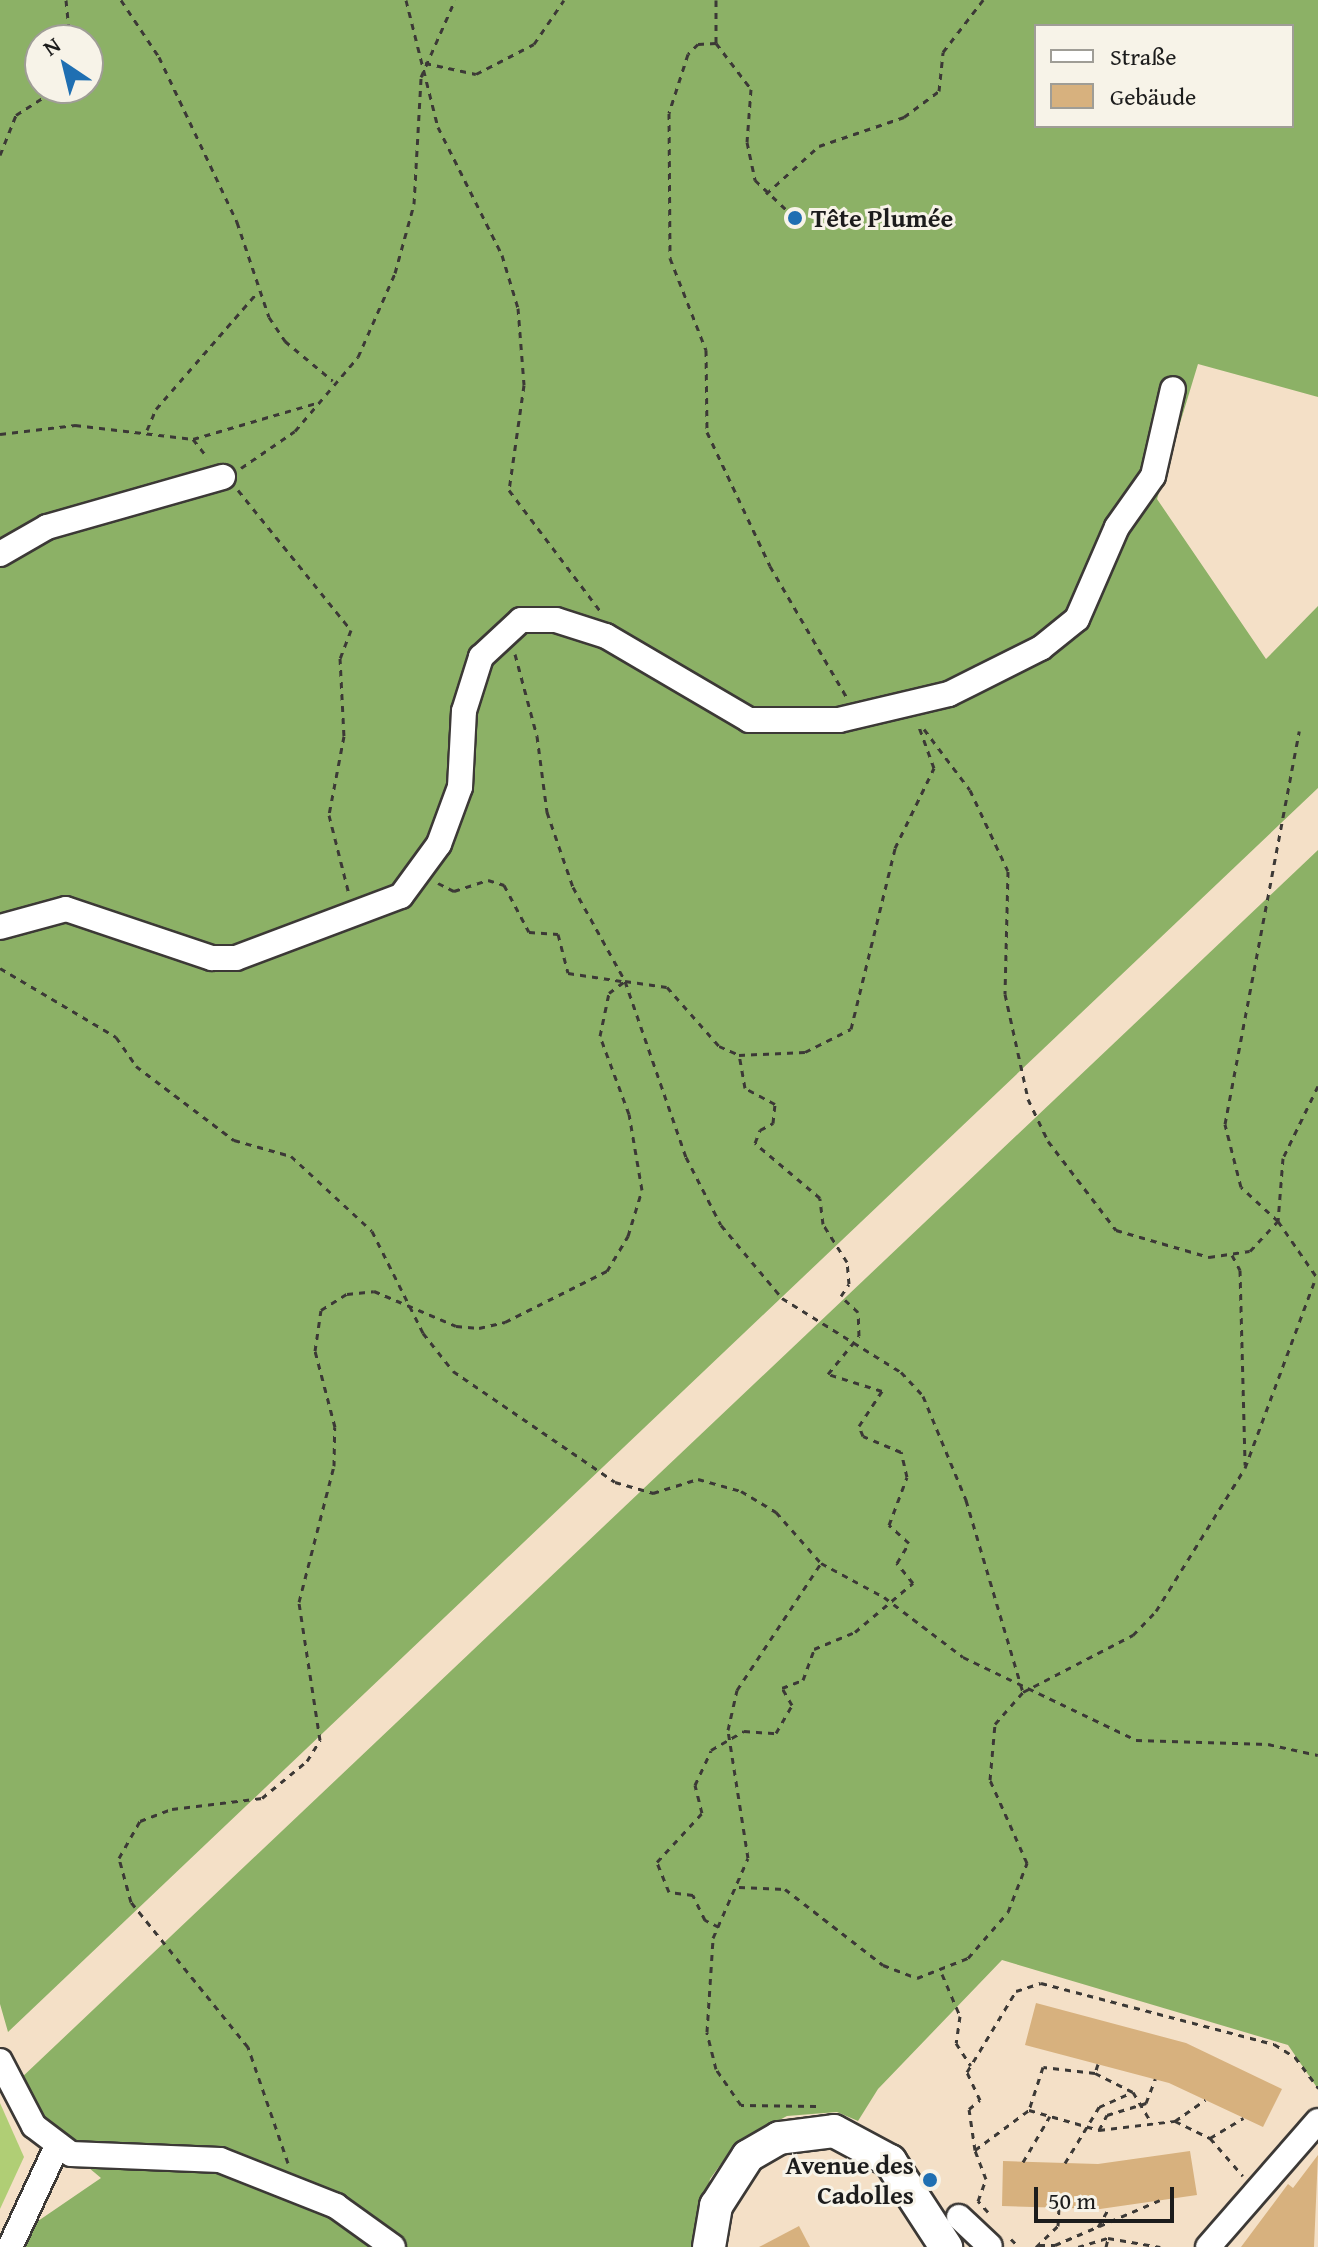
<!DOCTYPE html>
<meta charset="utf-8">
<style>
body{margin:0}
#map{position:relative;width:1318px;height:2247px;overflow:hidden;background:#f4e0c7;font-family:"Gentium Book Plus",serif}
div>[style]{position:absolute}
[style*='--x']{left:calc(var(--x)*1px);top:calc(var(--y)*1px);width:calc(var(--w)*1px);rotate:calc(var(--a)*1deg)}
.green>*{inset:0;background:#b0ce75}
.forest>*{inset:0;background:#8cb166}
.building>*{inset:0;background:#d7b17e}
.path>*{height:3px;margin-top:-1.5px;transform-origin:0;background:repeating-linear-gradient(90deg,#3c3936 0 6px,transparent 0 12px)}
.roads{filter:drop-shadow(2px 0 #3c3936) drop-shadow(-2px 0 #3c3936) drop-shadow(0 2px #3c3936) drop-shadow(0 -2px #3c3936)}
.minor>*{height:24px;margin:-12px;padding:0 12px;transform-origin:12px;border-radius:12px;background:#fff}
.major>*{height:32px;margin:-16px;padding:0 16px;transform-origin:16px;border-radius:16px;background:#fff}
.dots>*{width:22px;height:22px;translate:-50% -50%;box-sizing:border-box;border:4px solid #f7f3e8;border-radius:50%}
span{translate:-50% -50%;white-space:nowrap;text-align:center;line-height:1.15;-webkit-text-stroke:6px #f7f3e8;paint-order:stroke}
.poi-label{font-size:26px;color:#1c1c1c;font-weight:700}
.left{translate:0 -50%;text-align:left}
.right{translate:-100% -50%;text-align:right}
.legend{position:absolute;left:1034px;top:24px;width:260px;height:104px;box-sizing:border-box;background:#f7f3e8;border:2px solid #9f9d96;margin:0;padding:10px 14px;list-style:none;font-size:24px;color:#1c1c1c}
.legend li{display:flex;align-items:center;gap:16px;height:40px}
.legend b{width:40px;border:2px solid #9f9d96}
.north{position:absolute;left:24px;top:24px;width:80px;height:80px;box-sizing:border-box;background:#f7f3e8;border:2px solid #9f9d96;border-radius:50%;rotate:325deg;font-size:22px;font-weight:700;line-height:32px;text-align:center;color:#1c1c1c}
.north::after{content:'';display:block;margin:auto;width:28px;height:36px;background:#1f6fb2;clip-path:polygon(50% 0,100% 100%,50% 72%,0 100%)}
.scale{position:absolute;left:1034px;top:2187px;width:140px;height:36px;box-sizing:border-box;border:4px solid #1c1c1c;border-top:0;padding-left:10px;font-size:24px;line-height:28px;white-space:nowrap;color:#1c1c1c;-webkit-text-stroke:6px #f7f3e8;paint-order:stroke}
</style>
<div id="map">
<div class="green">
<i style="clip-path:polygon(0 2103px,24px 2157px,0 2209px)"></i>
</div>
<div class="forest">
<i style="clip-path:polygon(evenodd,0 0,1318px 0,1318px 397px,1198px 364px,1157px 499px,1266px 659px,1318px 606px,1318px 788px,8px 2032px,0 2004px,0 0,1036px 26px,1292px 26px,1292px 126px,1036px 126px,1036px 26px,0 0,40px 40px,88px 40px,88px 88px,40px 88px,40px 40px)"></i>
<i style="clip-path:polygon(1318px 850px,1318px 2089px,1288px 2045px,1002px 1960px,878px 2089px,858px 2121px,837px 2112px,787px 2116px,736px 2143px,710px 2179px,696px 2247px,0 2247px,101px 2178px,33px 2121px,19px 2080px)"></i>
</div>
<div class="building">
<i style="clip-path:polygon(1036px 2003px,1186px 2043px,1282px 2089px,1263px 2127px,1169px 2083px,1025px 2045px)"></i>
<i style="clip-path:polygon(1190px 2151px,1197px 2195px,1100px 2209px,1002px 2206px,1003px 2161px,1098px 2164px)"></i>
<i style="clip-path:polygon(1318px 2155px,1314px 2247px,1241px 2247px,1288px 2184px,1293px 2188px)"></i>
<i style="clip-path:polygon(799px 2226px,810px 2247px,759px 2247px)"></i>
</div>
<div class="path">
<i style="--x:66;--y:0;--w:40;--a:84.3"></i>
<i style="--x:121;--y:0;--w:69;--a:56.3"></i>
<i style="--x:159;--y:57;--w:183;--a:64.7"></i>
<i style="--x:237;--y:222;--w:100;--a:71.4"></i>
<i style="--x:269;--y:317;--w:29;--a:56"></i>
<i style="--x:285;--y:341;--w:62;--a:39.8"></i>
<i style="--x:406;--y:0;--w:131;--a:75.9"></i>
<i style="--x:438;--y:127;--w:143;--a:63.4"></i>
<i style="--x:502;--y:255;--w:55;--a:73.2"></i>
<i style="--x:518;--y:308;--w:77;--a:85.5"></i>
<i style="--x:524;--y:385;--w:106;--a:98.1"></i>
<i style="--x:509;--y:490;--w:153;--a:53"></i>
<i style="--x:716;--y:0;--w:43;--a:90"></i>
<i style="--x:716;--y:43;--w:58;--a:52.7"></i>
<i style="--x:751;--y:89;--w:53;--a:94.3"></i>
<i style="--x:747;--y:142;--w:39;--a:78"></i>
<i style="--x:755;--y:180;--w:55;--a:43.5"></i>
<i style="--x:716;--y:43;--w:18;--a:177"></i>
<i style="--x:698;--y:44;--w:14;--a:135"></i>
<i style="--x:688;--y:54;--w:62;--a:107.9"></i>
<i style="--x:669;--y:113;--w:145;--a:89.6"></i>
<i style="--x:670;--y:258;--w:99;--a:68.6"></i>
<i style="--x:706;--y:350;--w:82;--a:89.3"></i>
<i style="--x:707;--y:432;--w:148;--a:64.8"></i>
<i style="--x:770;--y:566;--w:151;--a:59.7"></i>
<i style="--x:425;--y:63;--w:52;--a:12.2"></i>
<i style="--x:476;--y:74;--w:65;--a:-27.3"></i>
<i style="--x:534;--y:44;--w:53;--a:-55.7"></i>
<i style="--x:0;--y:155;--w:43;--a:-68.2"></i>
<i style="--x:16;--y:115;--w:50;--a:-32.7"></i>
<i style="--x:766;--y:194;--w:72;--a:-42.2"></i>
<i style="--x:819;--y:146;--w:90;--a:-18.8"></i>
<i style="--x:904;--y:117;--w:44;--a:-36.6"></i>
<i style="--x:939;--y:91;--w:39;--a:-84"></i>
<i style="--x:943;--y:52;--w:66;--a:-52.4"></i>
<i style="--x:147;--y:430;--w:23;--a:-67"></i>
<i style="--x:156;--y:409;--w:154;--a:-49"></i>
<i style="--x:0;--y:434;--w:76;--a:-6.8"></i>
<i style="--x:75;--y:425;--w:119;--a:6.8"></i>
<i style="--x:193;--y:439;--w:128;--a:-16.3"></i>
<i style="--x:193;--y:439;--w:24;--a:52"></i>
<i style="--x:241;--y:468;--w:65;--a:-34.4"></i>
<i style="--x:295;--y:431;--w:97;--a:-49.6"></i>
<i style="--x:358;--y:357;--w:92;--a:-66.2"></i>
<i style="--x:395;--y:273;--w:72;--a:-74.6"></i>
<i style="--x:414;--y:204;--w:127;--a:-86.8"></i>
<i style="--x:421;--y:77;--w:84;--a:-66.2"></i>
<i style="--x:238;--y:490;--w:180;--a:51.1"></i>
<i style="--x:351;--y:630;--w:30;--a:111"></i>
<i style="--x:340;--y:658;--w:78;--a:87.1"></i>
<i style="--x:344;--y:736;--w:80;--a:100.8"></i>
<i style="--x:329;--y:815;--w:81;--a:75.8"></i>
<i style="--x:515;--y:654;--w:85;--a:75"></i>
<i style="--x:537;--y:736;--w:77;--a:82.5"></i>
<i style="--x:547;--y:812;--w:79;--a:70.9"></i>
<i style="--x:573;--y:887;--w:107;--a:61"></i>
<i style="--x:625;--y:981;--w:186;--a:70.9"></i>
<i style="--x:686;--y:1157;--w:76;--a:62.8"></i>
<i style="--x:721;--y:1225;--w:95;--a:50.1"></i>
<i style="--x:782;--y:1298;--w:140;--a:31.9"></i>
<i style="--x:901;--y:1372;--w:33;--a:47"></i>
<i style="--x:923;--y:1396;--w:113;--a:67.5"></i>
<i style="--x:966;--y:1500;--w:200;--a:73.5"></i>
<i style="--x:924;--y:729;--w:76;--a:53"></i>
<i style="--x:970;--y:790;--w:89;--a:64.9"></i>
<i style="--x:1008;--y:871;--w:123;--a:91.4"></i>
<i style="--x:1005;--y:994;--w:107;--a:77.6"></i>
<i style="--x:1028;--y:1099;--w:47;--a:64.5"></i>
<i style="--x:1048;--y:1141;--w:112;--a:52.6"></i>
<i style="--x:1116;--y:1230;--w:97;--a:16.2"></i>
<i style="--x:1209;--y:1257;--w:41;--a:-8.3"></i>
<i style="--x:1250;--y:1251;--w:41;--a:-47"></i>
<i style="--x:1278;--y:1221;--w:50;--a:-137.4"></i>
<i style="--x:1241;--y:1187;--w:65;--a:-104.3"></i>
<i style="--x:1225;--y:1124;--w:400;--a:-79.3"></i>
<i style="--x:438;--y:883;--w:18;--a:27"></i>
<i style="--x:454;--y:891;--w:36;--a:-18"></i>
<i style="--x:488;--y:880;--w:17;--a:17"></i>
<i style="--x:504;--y:885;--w:53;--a:62"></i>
<i style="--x:529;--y:932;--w:29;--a:4"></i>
<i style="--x:558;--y:934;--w:40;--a:75.6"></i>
<i style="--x:568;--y:973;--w:54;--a:8.6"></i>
<i style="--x:0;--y:968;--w:135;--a:30.7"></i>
<i style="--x:116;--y:1037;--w:35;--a:55"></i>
<i style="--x:136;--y:1066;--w:123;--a:37.1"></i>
<i style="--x:234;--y:1140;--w:59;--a:15.7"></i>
<i style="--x:291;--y:1156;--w:110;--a:42.8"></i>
<i style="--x:372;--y:1231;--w:114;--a:63.4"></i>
<i style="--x:423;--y:1333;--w:48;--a:51.7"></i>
<i style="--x:453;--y:1371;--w:196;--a:34.4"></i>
<i style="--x:615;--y:1482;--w:40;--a:16"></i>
<i style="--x:653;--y:1493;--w:47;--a:-17.3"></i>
<i style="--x:698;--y:1479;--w:45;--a:15.6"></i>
<i style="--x:741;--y:1491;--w:41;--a:31"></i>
<i style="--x:776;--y:1512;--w:68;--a:48.6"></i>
<i style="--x:821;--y:1563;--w:72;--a:28.4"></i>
<i style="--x:884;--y:1597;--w:99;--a:37.2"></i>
<i style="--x:963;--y:1657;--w:192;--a:25.6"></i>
<i style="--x:1136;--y:1740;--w:132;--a:1.7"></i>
<i style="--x:1268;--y:1744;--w:51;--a:12.4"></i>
<i style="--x:1318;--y:1086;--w:80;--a:115.9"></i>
<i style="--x:1283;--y:1158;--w:63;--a:94.5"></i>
<i style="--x:1278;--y:1221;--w:70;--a:55.4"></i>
<i style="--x:1232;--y:1255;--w:17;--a:62"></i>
<i style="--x:1240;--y:1270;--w:195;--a:88.5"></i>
<i style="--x:739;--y:1887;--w:46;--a:2.5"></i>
<i style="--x:785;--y:1889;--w:124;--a:37.8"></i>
<i style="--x:883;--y:1965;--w:36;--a:21"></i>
<i style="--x:917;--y:1978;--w:55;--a:-21.4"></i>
<i style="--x:968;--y:1958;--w:61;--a:-49"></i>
<i style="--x:1008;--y:1912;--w:53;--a:-68.8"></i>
<i style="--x:1027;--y:1863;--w:91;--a:-114"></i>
<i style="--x:990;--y:1780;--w:56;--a:-84.9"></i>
<i style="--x:995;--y:1724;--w:43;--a:-48.8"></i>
<i style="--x:1023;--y:1692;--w:124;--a:-27.4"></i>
<i style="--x:1133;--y:1635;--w:33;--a:-46"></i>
<i style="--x:1156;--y:1611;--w:168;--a:-58.1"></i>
<i style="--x:1245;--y:1468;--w:198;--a:-69.6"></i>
<i style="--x:719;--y:1927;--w:16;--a:-153"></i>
<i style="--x:705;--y:1920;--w:28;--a:-116"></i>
<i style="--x:693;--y:1895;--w:24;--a:-173"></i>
<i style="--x:669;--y:1892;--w:32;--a:-112"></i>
<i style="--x:657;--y:1862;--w:67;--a:-47.4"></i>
<i style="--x:702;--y:1813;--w:29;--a:-104"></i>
<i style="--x:695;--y:1785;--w:38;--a:-65"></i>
<i style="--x:711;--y:1750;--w:38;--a:-30"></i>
<i style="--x:744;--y:1731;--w:32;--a:4"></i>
<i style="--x:776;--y:1733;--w:32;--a:-60"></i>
<i style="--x:792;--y:1705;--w:20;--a:-120"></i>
<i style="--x:782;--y:1688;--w:22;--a:-21"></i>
<i style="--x:803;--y:1680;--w:33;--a:-70"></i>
<i style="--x:814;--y:1649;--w:44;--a:-22.5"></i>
<i style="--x:855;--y:1632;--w:76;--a:-40.2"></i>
<i style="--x:913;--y:1583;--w:26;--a:-129"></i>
<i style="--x:897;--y:1563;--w:23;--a:-59"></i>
<i style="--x:909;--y:1543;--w:27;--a:-138"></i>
<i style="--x:889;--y:1525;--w:51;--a:-69.4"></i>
<i style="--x:907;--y:1477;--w:26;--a:-103"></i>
<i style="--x:901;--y:1452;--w:41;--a:-157.2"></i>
<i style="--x:863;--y:1436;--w:11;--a:-112"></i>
<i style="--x:859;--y:1426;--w:42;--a:-56.7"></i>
<i style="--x:882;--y:1391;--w:57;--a:-162.5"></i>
<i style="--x:828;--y:1374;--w:49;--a:-50.8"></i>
<i style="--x:859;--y:1336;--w:24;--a:-92"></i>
<i style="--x:858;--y:1312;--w:23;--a:-137"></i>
<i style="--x:841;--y:1296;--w:14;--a:-56"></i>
<i style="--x:849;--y:1284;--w:22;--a:-95"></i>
<i style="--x:847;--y:1262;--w:45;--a:-122.3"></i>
<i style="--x:823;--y:1224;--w:26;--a:-97"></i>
<i style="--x:820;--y:1198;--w:85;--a:-139.8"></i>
<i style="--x:755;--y:1143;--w:14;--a:-69"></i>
<i style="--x:760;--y:1130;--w:15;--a:-28"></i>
<i style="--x:773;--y:1123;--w:19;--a:-84"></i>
<i style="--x:775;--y:1104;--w:34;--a:-152"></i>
<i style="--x:745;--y:1088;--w:34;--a:-100"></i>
<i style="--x:942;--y:1974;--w:46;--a:66.8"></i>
<i style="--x:960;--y:2016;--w:27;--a:98"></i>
<i style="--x:956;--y:2043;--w:27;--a:57"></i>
<i style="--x:1098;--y:2064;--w:9;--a:108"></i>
<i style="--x:1095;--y:2073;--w:52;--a:-173.4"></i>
<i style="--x:1043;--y:2067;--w:45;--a:108"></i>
<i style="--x:1029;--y:2110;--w:73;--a:15.9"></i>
<i style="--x:1099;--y:2130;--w:77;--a:-6.8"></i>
<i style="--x:1175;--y:2121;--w:39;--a:26"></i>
<i style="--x:1210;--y:2138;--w:50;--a:49"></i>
<i style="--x:1095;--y:2073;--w:42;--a:26.6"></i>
<i style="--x:816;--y:2106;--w:75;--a:-179.2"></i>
<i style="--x:741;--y:2105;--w:44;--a:-124.8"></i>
<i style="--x:716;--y:2069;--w:38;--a:-104"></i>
<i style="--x:707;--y:2032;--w:94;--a:-86.3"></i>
<i style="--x:713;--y:1938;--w:87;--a:-66.4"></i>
<i style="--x:748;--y:1858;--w:130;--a:-98.9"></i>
<i style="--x:728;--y:1730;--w:41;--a:-77.3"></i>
<i style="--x:737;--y:1690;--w:152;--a:-56.5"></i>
<i style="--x:1175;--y:2121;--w:37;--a:-35"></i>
<i style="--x:1099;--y:2130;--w:17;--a:-62"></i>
<i style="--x:1107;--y:2115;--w:41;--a:-17.1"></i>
<i style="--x:1146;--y:2103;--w:26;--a:-69"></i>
<i style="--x:1210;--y:2138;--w:39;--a:-31"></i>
<i style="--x:975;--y:2150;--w:41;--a:-98.3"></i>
<i style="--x:969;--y:2109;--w:14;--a:-39"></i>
<i style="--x:980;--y:2100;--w:31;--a:-115"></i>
<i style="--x:967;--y:2072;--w:95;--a:-58.8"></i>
<i style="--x:1016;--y:1991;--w:26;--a:-18"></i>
<i style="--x:1041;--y:1983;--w:241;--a:14.7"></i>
<i style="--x:1274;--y:2044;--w:25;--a:32"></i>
<i style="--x:1295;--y:2057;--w:39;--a:53"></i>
<i style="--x:1023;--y:2162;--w:53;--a:-59.6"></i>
<i style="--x:288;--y:2163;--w:123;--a:-109"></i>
<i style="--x:248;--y:2047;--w:186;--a:-128.9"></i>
<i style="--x:131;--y:1902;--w:46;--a:-105.3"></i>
<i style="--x:119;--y:1858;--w:43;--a:-60.4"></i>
<i style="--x:140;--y:1821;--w:34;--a:-21"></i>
<i style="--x:172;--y:1809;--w:91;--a:-7"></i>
<i style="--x:262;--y:1798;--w:58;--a:-39.4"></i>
<i style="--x:307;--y:1761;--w:25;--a:-58"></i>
<i style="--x:320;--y:1740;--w:140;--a:-98.7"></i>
<i style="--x:299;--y:1602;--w:140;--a:-75.6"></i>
<i style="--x:334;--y:1466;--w:39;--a:-89"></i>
<i style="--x:335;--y:1427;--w:79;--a:-104.7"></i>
<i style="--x:315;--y:1351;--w:41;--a:-81.7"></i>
<i style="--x:321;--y:1310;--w:31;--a:-32"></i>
<i style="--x:347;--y:1294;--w:27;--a:-6"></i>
<i style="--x:374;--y:1291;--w:89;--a:23.1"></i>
<i style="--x:456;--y:1326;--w:23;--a:5"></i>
<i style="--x:479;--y:1328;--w:27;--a:-13"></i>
<i style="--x:505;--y:1322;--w:114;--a:-26.6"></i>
<i style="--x:607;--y:1271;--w:41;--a:-59"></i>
<i style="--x:628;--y:1236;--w:48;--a:-73.1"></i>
<i style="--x:642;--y:1190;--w:77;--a:-99.7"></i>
<i style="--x:629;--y:1114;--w:83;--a:-110.4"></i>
<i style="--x:600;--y:1036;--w:44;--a:-78.2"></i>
<i style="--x:609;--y:993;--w:20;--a:-37"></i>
<i style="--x:625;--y:981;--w:42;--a:8.1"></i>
<i style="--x:667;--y:987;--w:79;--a:48.6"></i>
<i style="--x:719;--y:1046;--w:22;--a:24"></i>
<i style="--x:739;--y:1055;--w:66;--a:-2.6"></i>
<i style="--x:805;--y:1052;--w:51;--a:-26.6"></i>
<i style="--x:851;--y:1029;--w:186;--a:-76.3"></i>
<i style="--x:895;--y:848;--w:89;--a:-64"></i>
<i style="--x:934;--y:768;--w:47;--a:-110"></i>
<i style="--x:1065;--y:2163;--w:66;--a:-58.7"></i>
<i style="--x:1099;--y:2107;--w:37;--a:-24"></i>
<i style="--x:1133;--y:2092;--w:37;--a:59"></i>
<i style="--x:988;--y:2212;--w:15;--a:-132"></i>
<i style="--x:978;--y:2201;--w:23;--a:-70"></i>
<i style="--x:986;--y:2179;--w:31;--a:-111"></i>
<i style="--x:975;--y:2150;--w:67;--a:-36.5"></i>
<i style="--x:1098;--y:2227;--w:22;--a:-60"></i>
<i style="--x:1011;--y:2239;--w:11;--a:45"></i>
<i style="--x:1039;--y:2245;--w:16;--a:0"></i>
<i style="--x:1055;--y:2245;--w:114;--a:-23.2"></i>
<i style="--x:1036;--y:2247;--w:30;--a:-44"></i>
<i style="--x:1058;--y:2226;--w:19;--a:-87"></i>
<i style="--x:1078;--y:2247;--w:31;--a:-17"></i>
<i style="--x:1108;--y:2238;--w:53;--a:9.8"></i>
<i style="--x:1106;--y:2247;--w:9;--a:-77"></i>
</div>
<div class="roads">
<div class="minor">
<i style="--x:0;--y:554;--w:54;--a:-29.9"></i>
<i style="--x:47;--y:527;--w:183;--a:-15.9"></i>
<i style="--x:0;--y:927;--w:68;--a:-15.3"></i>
<i style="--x:66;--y:909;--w:154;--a:18.6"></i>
<i style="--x:212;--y:958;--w:24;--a:0"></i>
<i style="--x:236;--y:958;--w:176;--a:-20.6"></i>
<i style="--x:401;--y:896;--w:64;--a:-53.8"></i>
<i style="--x:439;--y:844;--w:61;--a:-69.8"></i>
<i style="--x:460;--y:787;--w:76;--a:-87"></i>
<i style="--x:464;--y:711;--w:57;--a:-72.5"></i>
<i style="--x:481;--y:657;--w:54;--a:-42.8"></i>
<i style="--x:521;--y:620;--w:35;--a:0"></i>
<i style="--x:556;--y:620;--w:52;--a:17.7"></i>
<i style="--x:606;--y:636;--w:166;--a:30.4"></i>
<i style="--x:749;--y:720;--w:90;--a:0"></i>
<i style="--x:839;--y:720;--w:113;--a:-13.3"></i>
<i style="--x:949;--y:694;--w:103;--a:-26.6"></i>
<i style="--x:1041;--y:648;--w:46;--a:-38.9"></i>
<i style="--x:1077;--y:619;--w:100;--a:-66.5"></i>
<i style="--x:1117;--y:527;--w:62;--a:-54.8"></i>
<i style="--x:1153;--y:476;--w:89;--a:-77.1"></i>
<i style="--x:0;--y:2061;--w:73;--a:62.4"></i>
<i style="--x:34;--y:2126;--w:46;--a:37.1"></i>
<i style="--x:71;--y:2154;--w:149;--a:2.3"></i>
<i style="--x:220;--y:2160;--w:125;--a:21.6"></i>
<i style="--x:336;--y:2206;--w:70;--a:35.7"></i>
<i style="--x:959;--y:2217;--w:42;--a:43.1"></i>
<i style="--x:10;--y:2247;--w:111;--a:-65"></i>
<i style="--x:1208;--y:2247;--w:167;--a:-48.9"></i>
</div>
<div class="major">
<i style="--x:709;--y:2247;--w:42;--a:-80.3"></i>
<i style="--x:716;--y:2206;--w:59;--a:-57.4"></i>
<i style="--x:748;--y:2156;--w:36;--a:-30"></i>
<i style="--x:779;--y:2138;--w:55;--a:-7.3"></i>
<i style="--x:834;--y:2131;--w:64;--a:28.2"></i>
<i style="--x:890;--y:2161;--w:103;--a:56.9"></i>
</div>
</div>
<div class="dots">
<i style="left:795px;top:218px;background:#1f6fb2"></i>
<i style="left:930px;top:2180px;background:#1f6fb2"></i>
</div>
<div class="poi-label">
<span class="left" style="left:811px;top:218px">Tête Plumée</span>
<span class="right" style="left:914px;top:2180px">Avenue des<br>Cadolles</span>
</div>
<ul class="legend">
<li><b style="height:10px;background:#fff"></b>Straße</li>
<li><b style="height:22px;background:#d7b17e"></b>Gebäude</li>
</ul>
<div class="north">N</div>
<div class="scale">50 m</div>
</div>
